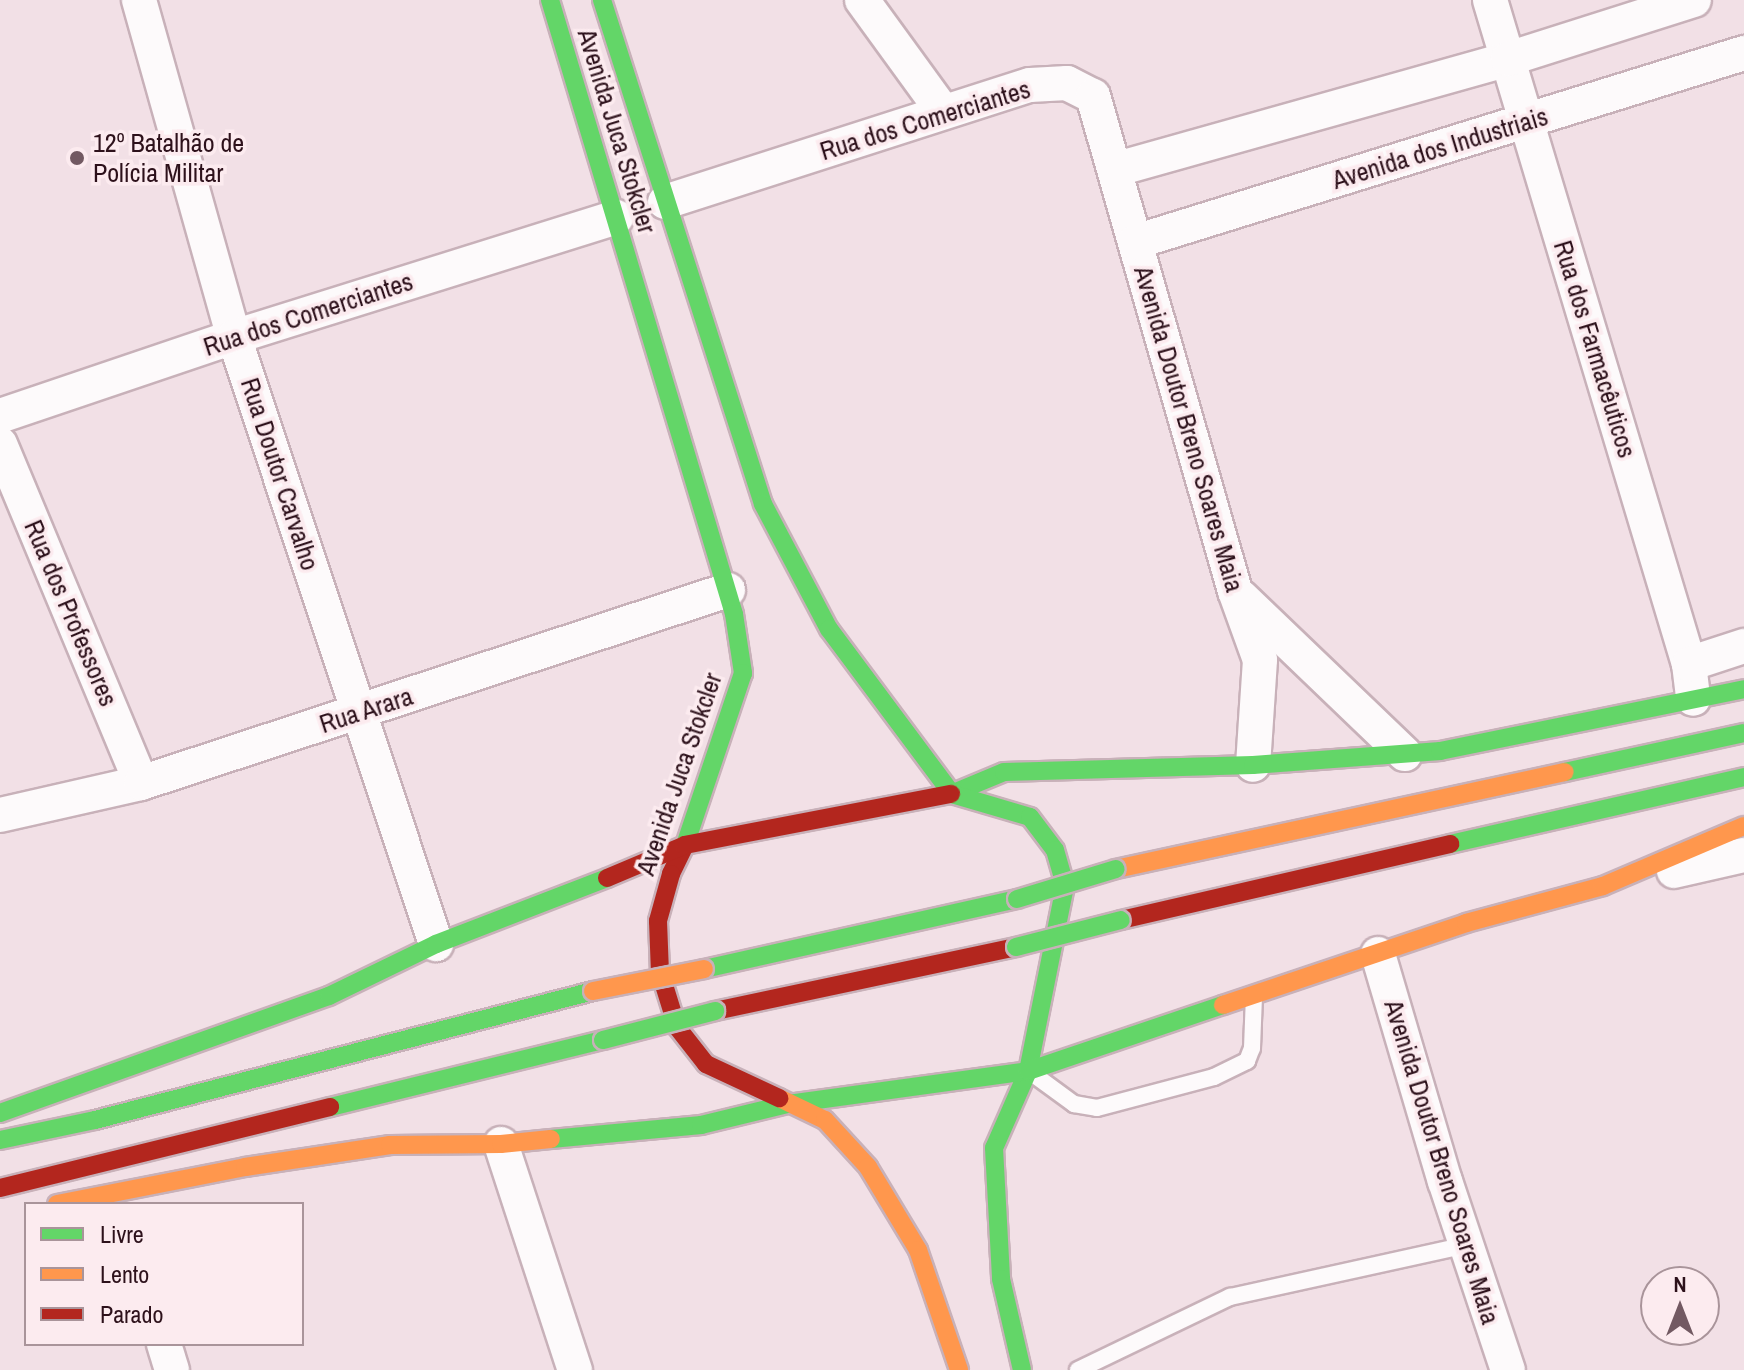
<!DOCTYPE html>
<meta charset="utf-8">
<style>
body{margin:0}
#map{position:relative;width:1744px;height:1370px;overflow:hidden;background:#f2e0e6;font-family:"Archivo Narrow",sans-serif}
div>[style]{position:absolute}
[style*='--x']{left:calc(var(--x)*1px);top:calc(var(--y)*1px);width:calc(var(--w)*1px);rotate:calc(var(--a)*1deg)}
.roads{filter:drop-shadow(2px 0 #c8b1b9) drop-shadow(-2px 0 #c8b1b9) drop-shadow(0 2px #c8b1b9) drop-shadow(0 -2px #c8b1b9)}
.lane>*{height:16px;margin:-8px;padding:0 8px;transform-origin:8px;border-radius:8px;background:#fdfafb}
.street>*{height:34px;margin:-17px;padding:0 17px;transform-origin:17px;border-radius:17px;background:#fdfafb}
.fast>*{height:18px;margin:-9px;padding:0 9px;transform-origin:9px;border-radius:9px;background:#63d668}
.slow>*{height:18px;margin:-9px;padding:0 9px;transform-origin:9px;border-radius:9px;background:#ff974d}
.jam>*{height:18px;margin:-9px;padding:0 9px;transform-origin:9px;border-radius:9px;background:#b3261e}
.bridges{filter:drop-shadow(2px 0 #c8b1b9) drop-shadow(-2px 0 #c8b1b9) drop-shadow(0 2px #c8b1b9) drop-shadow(0 -2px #c8b1b9)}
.fast-bridge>*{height:18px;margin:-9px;padding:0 9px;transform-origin:9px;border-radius:9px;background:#63d668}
.slow-bridge>*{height:18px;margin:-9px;padding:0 9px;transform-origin:9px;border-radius:9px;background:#ff974d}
.dots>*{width:22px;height:22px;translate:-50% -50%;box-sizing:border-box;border:4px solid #fcebef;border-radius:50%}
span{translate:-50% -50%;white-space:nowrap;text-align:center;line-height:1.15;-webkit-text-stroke:7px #fcebef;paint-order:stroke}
.street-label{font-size:26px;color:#2d111b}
.poi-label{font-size:26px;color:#2d111b}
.left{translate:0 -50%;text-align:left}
.legend{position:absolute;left:24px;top:1202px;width:280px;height:144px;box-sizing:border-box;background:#fcebef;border:2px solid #a9949a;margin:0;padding:10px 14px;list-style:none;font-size:24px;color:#2d111b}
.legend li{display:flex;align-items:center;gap:16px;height:40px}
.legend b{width:40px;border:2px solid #a9949a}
.north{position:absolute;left:1640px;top:1266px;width:80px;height:80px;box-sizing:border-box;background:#fcebef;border:2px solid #a9949a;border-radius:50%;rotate:0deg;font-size:22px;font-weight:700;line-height:32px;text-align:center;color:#2d111b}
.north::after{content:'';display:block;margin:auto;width:28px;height:36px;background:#725962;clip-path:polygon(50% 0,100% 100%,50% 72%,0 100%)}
</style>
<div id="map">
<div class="roads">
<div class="lane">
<i style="--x:1033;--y:1074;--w:51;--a:36.2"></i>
<i style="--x:1074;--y:1104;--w:23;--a:10"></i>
<i style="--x:1097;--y:1108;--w:121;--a:-14.8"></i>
<i style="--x:1214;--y:1077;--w:37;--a:-26"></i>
<i style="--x:1247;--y:1061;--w:14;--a:-69"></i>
<i style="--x:1252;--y:1048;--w:51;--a:-87.8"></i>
<i style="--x:1078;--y:1370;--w:169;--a:-25.7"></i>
<i style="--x:1230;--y:1297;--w:243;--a:-12.4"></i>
</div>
<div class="street">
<i style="--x:139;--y:0;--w:350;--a:74.3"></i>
<i style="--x:234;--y:337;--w:640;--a:71.59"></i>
<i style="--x:862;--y:0;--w:136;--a:54"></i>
<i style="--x:1490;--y:0;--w:693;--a:73.32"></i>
<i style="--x:1689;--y:664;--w:35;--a:83"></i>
<i style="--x:1117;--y:169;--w:406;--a:-15.7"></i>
<i style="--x:1508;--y:59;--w:195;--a:-17.6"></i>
<i style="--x:665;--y:202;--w:383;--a:-17.8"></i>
<i style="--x:1030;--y:85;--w:37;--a:-3"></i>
<i style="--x:1067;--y:83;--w:29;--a:27"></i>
<i style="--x:1093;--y:96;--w:515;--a:73.99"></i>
<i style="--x:1235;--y:591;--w:73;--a:70.1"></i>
<i style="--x:1260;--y:660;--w:105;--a:93.8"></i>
<i style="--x:1135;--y:242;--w:638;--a:-17.24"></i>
<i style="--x:0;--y:416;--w:247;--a:-18.7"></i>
<i style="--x:234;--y:337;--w:401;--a:-17.4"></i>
<i style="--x:0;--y:444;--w:367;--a:67.4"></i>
<i style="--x:1241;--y:597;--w:227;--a:43.8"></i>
<i style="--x:1689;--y:664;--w:58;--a:-18.1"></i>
<i style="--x:0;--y:815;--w:145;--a:-12.8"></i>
<i style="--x:141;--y:783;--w:618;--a:-18.2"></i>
<i style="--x:1674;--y:871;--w:72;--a:-12.9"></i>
<i style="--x:1378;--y:954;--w:237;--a:73.6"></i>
<i style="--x:1445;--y:1181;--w:199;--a:71.6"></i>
<i style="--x:501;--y:1144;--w:238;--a:71.9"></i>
<i style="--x:164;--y:1344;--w:27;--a:73"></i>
</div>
<div class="fast">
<i style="--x:550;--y:0;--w:641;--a:73.32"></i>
<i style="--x:734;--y:614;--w:60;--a:81.3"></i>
<i style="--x:743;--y:673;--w:182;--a:108.6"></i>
<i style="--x:602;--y:0;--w:529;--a:72.28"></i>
<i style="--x:763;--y:504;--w:141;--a:62.2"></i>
<i style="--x:829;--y:629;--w:206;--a:53.3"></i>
<i style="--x:1565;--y:772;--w:183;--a:-12.3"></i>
<i style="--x:951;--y:794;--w:57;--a:-22.5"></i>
<i style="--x:1004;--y:772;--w:249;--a:-1.6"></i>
<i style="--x:1253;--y:765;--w:188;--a:-4.3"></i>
<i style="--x:1440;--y:751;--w:310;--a:-11.5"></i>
<i style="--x:952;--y:794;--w:81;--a:16.4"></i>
<i style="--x:1030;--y:817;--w:41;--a:52.9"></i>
<i style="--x:1055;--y:850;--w:37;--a:74"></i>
<i style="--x:1065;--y:886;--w:189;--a:101.3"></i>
<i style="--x:1028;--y:1071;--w:84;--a:113.8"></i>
<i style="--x:994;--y:1148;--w:131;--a:86.9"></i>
<i style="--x:1001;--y:1279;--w:93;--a:77"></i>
<i style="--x:1450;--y:844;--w:302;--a:-12.8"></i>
<i style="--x:704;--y:969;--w:321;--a:-12.6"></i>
<i style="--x:330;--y:1107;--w:281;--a:-13.8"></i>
<i style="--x:0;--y:1113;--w:349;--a:-19.6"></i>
<i style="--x:329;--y:996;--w:119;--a:-25.9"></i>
<i style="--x:436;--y:944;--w:183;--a:-21.1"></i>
<i style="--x:551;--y:1139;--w:151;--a:-5.3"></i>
<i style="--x:701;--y:1125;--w:89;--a:-13.6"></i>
<i style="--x:788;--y:1104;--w:242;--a:-7.8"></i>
<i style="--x:1028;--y:1071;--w:206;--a:-18.7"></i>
<i style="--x:0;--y:1140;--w:97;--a:-11.9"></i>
<i style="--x:95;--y:1120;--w:514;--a:-14.52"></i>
</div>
<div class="slow">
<i style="--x:1116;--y:869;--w:459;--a:-12.2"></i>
<i style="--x:1223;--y:1005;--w:256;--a:-18.6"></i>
<i style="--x:1466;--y:923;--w:142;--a:-15.1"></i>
<i style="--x:1603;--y:886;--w:153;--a:-23.1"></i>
<i style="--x:779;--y:1098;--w:51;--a:25.6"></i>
<i style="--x:825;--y:1120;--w:64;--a:47.5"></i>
<i style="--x:868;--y:1167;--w:97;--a:58.9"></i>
<i style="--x:918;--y:1250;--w:127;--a:71.1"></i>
<i style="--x:57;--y:1204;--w:192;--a:-11.1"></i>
<i style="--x:245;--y:1167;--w:147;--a:-8.6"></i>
<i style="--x:390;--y:1145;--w:111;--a:-0.5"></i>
<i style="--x:501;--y:1144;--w:50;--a:-5.7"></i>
</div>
<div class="jam">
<i style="--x:685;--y:845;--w:32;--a:116"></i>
<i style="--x:671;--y:874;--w:49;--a:105.5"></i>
<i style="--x:658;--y:921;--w:51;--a:87.8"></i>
<i style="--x:660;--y:972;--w:58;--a:72.8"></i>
<i style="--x:677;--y:1027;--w:47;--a:51.9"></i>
<i style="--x:706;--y:1064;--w:81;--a:25"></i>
<i style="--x:607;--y:878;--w:85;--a:-22.9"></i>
<i style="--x:685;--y:845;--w:271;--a:-10.9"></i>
<i style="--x:1121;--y:920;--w:338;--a:-13"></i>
<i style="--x:715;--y:1011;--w:308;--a:-12"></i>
<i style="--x:0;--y:1188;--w:340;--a:-13.8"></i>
</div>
</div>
<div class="bridges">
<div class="fast-bridge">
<i style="--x:1017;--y:899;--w:103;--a:-16.9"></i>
<i style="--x:1016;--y:947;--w:108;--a:-14.4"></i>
<i style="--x:603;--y:1040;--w:116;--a:-14.5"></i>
</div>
<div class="slow-bridge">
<i style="--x:593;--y:991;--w:113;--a:-11.2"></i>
</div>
</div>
<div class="dots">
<i style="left:77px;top:158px;background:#725962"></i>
</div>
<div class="street-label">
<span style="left:925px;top:120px;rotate:-17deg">Rua dos Comerciantes</span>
<span style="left:617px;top:131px;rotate:73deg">Avenida Juca Stokcler</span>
<span style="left:1440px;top:148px;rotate:-17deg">Avenida dos Industriais</span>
<span style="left:308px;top:314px;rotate:-18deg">Rua dos Comerciantes</span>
<span style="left:1595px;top:349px;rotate:73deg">Rua dos Farmacêuticos</span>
<span style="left:1189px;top:429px;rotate:74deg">Avenida Doutor Breno Soares Maia</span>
<span style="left:280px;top:474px;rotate:72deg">Rua Doutor Carvalho</span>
<span style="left:71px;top:613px;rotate:67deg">Rua dos Professores</span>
<span style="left:366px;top:710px;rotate:-18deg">Rua Arara</span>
<span style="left:679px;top:774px;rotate:-71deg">Avenida Juca Stokcler</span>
<span style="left:1442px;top:1162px;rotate:73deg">Avenida Doutor Breno Soares Maia</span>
</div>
<div class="poi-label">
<span class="left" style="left:93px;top:158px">12º Batalhão de<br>Polícia Militar</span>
</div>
<ul class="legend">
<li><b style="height:10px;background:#63d668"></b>Livre</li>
<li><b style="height:10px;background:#ff974d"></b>Lento</li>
<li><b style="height:10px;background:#b3261e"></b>Parado</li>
</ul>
<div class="north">N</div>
</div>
